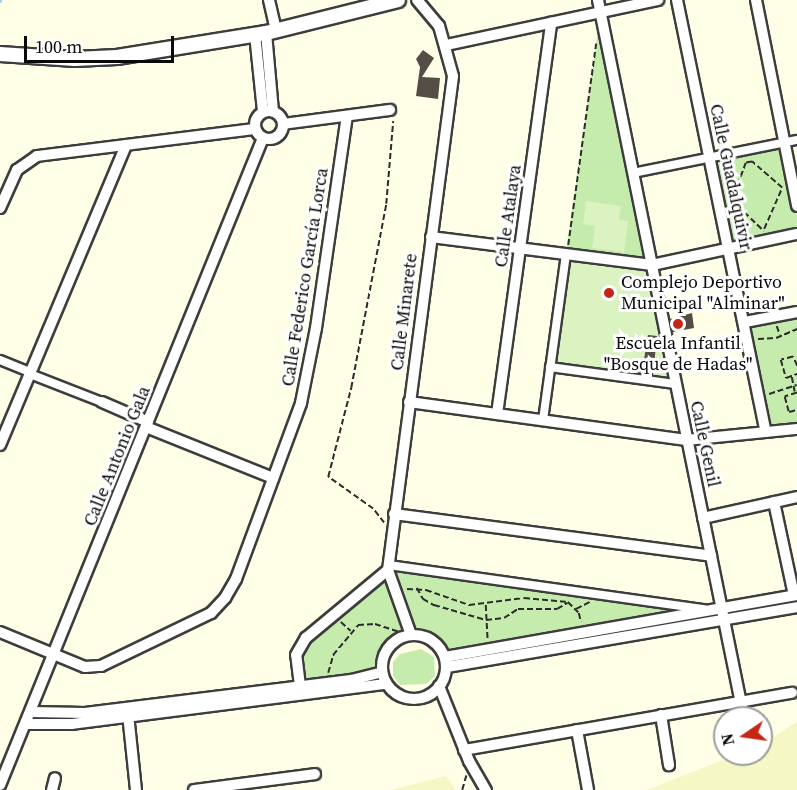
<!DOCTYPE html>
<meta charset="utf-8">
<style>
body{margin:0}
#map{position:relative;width:797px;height:790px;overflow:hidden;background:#fffee7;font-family:"Source Serif 4",serif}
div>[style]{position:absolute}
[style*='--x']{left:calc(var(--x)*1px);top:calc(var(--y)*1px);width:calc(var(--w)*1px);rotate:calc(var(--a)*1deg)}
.farmland>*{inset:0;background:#f5f7c4}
.green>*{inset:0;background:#c5ecad}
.pitch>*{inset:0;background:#daf3c0}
.stream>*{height:3px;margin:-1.5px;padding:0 1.5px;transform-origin:1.5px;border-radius:1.5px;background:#a5d0fc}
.building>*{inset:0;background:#534d45}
.path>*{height:1.5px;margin-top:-0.75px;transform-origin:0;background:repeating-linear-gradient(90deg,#2c2c2c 0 6px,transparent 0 9px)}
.roads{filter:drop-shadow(2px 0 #3d3d3d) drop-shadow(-2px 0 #3d3d3d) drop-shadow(0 2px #3d3d3d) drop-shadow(0 -2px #3d3d3d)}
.pedestrian>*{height:8px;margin:-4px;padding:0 4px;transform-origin:4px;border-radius:4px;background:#fff}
.minor>*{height:10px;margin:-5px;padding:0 5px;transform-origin:5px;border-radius:5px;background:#fff}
.minor>.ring{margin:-5px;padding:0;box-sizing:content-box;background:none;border:10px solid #fff;border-radius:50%}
.tertiary>*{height:14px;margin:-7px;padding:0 7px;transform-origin:7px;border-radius:7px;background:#fff}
.dots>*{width:16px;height:16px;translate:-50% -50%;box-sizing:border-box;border:3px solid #fff;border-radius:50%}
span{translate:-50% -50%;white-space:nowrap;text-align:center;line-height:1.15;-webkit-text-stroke:6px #fff;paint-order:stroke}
.street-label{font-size:18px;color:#0a0a0a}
.poi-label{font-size:18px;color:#0a0a0a}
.left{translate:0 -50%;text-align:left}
.north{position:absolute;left:713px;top:706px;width:60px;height:60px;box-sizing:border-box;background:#fff;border:2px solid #9d9d9d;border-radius:50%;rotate:257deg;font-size:16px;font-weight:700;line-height:24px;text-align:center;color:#0a0a0a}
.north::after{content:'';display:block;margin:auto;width:21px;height:27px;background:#c52616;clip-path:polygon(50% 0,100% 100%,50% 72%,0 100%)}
.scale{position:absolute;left:24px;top:36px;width:150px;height:27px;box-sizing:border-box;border:3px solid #0a0a0a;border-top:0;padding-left:8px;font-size:18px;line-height:21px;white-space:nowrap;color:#0a0a0a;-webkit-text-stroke:4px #fff;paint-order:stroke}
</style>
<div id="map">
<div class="farmland">
<i style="clip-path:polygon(797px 722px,797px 790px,647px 790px,738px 754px,761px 754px,761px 745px)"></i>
<i style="clip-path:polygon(446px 776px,456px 790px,391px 790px)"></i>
</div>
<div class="green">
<i style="clip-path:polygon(598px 30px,643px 259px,566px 251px)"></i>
<i style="clip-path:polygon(784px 143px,797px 206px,797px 234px,729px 248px,710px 157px)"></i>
<i style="clip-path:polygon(797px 317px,797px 429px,766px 432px,747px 324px)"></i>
<i style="clip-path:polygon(389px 565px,707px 610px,445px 657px,435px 642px,411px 635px,389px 647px,382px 672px,300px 686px,296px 655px)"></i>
<i style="clip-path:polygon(421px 649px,434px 657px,435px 676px,426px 684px,400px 685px,393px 676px,393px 662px,400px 654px)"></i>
</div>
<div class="pitch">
<i style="clip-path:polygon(586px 201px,621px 206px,619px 220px,628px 221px,624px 252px,592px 248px,595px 226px,583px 224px)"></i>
<i style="clip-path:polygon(566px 254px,652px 265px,675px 384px,550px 367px)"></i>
</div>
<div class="stream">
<i style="--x:0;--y:1;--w:1;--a:-90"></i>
</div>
<div class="building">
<i style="clip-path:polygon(423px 50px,434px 58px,422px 77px,440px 78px,438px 99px,416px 96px,420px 67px,416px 59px)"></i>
<i style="clip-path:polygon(692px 313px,694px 328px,673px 332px,670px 319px)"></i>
<i style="clip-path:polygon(648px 335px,657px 336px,653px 375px,629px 371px,630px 364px,643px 366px)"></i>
</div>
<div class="path">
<i style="--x:764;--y:229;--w:45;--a:-66.3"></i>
<i style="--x:782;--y:188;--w:40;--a:-139"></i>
<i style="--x:752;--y:162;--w:6;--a:171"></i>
<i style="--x:746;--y:163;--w:35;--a:110"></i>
<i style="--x:734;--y:196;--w:11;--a:68"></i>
<i style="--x:738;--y:206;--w:36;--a:44"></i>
<i style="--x:568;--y:245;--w:203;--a:-82.1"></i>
<i style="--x:777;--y:326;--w:9;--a:72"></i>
<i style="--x:758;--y:339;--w:18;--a:-3"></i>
<i style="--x:776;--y:338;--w:23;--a:-23"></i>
<i style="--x:797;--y:366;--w:10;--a:-114"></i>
<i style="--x:793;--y:357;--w:12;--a:166"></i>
<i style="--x:781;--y:360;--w:19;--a:74"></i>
<i style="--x:786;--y:378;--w:12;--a:-20"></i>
<i style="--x:792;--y:377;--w:15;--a:79"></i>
<i style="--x:797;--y:393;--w:13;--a:162"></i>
<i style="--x:785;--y:397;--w:16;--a:75"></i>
<i style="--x:789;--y:412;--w:8;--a:-14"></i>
<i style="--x:769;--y:394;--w:29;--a:-18"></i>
<i style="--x:384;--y:523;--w:18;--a:-128"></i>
<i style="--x:373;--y:509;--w:55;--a:-144.6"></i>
<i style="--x:328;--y:477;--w:92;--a:-75.5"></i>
<i style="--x:351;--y:388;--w:187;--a:-79.2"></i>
<i style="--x:386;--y:204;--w:83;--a:-85.2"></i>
<i style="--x:417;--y:588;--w:13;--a:61"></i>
<i style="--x:423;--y:599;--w:13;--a:29"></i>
<i style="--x:434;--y:605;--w:54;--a:16.1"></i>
<i style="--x:486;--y:620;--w:18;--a:-6"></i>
<i style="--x:504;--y:618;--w:17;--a:-33"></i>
<i style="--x:518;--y:609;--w:39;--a:0"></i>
<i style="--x:557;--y:609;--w:12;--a:-31"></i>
<i style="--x:407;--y:589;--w:19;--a:3"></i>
<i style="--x:426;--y:590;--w:46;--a:19.2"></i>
<i style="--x:469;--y:605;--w:55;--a:-7.3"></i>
<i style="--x:524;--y:598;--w:44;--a:5.2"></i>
<i style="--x:568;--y:602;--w:16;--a:45"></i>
<i style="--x:579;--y:613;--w:9;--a:77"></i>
<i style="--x:486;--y:605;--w:34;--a:87"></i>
<i style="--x:576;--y:609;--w:16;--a:-27"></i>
<i style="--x:341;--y:622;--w:13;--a:42"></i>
<i style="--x:328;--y:673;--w:19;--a:-74"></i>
<i style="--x:333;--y:655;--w:39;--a:-50"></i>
<i style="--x:358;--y:625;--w:17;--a:-3"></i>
<i style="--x:375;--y:624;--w:25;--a:18"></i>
<i style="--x:462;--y:790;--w:15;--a:-74"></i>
</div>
<div class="roads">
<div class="pedestrian">
<i style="--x:633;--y:173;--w:167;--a:-11.4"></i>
<i style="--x:0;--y:360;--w:32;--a:22"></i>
<i style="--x:550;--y:367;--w:126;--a:7.7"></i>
<i style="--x:30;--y:374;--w:77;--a:21.3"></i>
<i style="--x:543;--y:420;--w:168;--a:-82.1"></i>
<i style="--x:389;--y:565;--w:318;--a:8"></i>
</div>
<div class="minor">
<i style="--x:269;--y:0;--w:32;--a:77"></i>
<i style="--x:598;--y:0;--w:733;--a:78.51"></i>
<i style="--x:677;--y:0;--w:441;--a:78.4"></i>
<i style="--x:756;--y:0;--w:210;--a:78.7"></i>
<i style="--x:266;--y:33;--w:78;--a:84.9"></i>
<i style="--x:255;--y:34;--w:78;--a:84.1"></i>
<i style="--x:446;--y:45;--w:217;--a:-12"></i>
<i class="ring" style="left:255px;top:111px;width:18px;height:18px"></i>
<i style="--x:283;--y:124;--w:108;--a:-7.5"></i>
<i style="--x:0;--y:208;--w:42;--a:-65.9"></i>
<i style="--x:17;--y:170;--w:24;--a:-35"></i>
<i style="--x:37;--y:156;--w:220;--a:-7.1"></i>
<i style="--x:431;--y:237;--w:223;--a:7.2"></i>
<i style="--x:652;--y:265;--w:148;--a:-12.1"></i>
<i style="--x:745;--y:322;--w:53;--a:-10.9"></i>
<i style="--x:102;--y:402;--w:50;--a:23.5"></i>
<i style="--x:409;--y:402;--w:280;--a:7.8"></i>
<i style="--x:686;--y:440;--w:112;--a:-5.7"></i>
<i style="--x:497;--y:414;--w:395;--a:-82.1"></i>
<i style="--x:146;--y:427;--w:137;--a:21.9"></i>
<i style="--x:0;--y:445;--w:325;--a:-67.2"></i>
<i style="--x:774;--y:502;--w:95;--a:77.9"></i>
<i style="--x:394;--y:514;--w:320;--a:7.5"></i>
<i style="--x:703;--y:518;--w:96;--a:-12.6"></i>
<i style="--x:0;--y:632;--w:92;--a:22.4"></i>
<i style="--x:85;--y:667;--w:16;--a:-4"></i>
<i style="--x:101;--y:666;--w:122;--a:-25.7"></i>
<i style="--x:211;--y:613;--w:21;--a:-47"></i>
<i style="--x:225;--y:598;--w:22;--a:-60"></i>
<i style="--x:236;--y:579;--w:188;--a:-69.7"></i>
<i style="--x:301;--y:403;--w:76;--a:-78.7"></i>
<i style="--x:316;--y:328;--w:214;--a:-81.7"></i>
<i class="ring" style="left:382px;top:635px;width:54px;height:54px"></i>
<i style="--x:411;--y:635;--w:69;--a:-109.5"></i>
<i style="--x:388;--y:570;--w:498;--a:-82.5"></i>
<i style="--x:453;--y:76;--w:52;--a:-105.6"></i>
<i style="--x:439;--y:26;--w:34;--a:-130"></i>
<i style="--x:445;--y:657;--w:357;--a:-10"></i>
<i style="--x:447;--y:667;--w:355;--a:-9.7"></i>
<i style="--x:300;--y:686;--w:31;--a:-97"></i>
<i style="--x:296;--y:655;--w:20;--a:-60"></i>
<i style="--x:306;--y:638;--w:107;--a:-39.7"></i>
<i style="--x:439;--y:686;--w:81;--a:68.2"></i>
<i style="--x:469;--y:761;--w:34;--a:60"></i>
<i style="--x:31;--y:712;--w:54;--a:1.1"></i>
<i style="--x:85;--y:713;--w:268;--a:-7.1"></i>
<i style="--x:351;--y:680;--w:32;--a:-14"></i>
<i style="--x:128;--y:714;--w:76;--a:84"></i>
<i style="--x:661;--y:715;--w:51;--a:80.9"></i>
<i style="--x:26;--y:724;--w:46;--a:0"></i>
<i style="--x:72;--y:724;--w:317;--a:-7.3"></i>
<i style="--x:577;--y:730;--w:61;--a:79.6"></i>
<i style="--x:464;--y:750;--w:333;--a:-9.9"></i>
<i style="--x:0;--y:785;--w:698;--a:-67.88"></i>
<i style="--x:52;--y:790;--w:12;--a:-76"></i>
<i style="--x:194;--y:790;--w:122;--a:-7.5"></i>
</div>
<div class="tertiary">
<i style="--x:0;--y:54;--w:75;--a:3.8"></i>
<i style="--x:75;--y:59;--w:42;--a:-2.7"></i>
<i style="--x:117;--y:57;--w:151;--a:-9.2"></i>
<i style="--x:266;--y:33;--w:136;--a:-14"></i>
</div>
</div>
<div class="dots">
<i style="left:609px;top:293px;background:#c52616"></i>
<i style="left:678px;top:324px;background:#c52616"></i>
</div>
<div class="street-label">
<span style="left:731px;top:177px;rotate:78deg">Calle Guadalquivir</span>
<span style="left:508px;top:216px;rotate:-82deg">Calle Atalaya</span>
<span style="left:305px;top:277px;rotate:-81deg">Calle Federico García Lorca</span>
<span style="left:404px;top:312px;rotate:-83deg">Calle Minarete</span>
<span style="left:705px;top:444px;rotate:78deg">Calle Genil</span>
<span style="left:117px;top:456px;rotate:-68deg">Calle Antonio Gala</span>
</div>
<div class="poi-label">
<span class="left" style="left:621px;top:293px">Complejo Deportivo<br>Municipal "Alminar"</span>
<span style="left:678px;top:354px">Escuela Infantil<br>"Bosque de Hadas"</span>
</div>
<div class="north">N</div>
<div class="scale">100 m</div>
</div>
